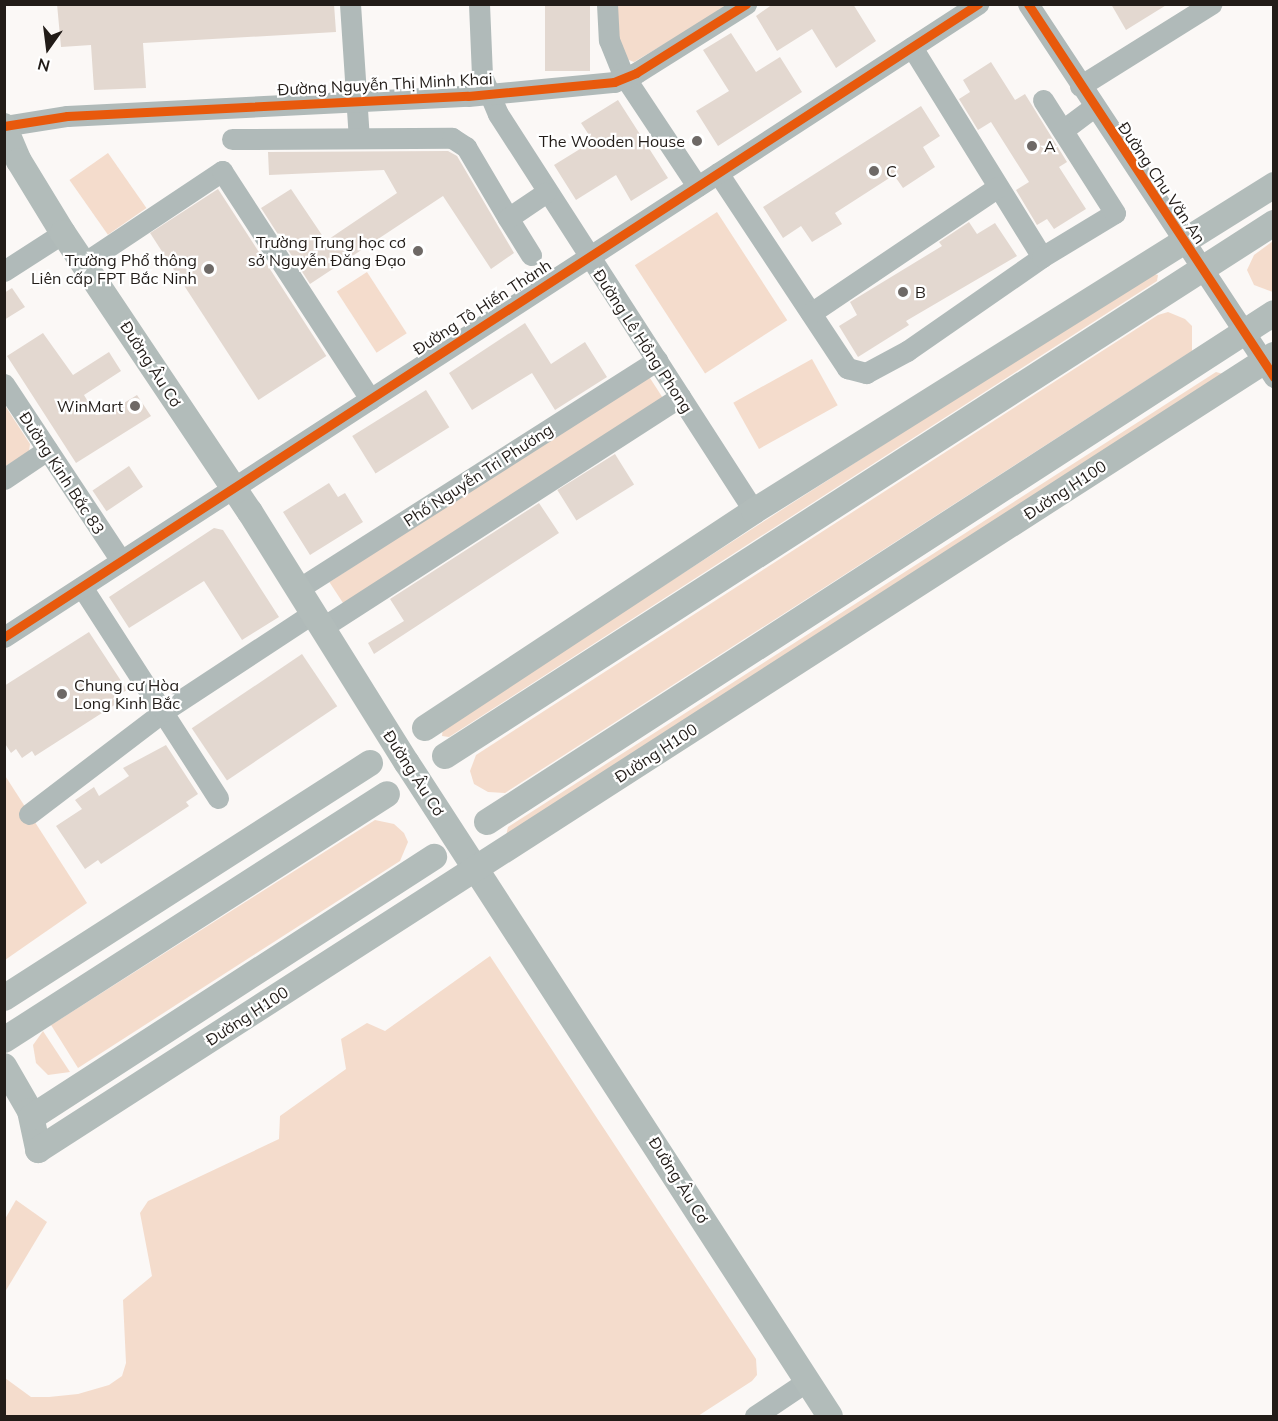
<!DOCTYPE html>
<meta charset="utf-8">
<style>
body{margin:0}
#map{position:relative;width:1278px;height:1421px;overflow:hidden;background:#fbf8f6;font-family:Mulish,sans-serif}
div>[style]{position:absolute}
[style*='--x']{left:calc(var(--x)*1px);top:calc(var(--y)*1px);width:calc(var(--w)*1px);rotate:calc(var(--a)*1deg)}
.green>*{inset:0;background:#f4dccc;transform-origin:0 0}
.building>*{inset:0;background:#e3d8d0;transform-origin:0 0}
.minor>*{height:21px;margin:-10.5px;padding:0 10.5px;transform-origin:10.5px;border-radius:10.5px;background:#b0bab9}
.major>*{height:26px;margin:-13px;padding:0 13px;transform-origin:13px;border-radius:13px;background:#b2bcba}
.cycleway>*{height:9px;margin:-4.5px;padding:0 4.5px;transform-origin:4.5px;border-radius:4.5px;background:#e8590c}
.dots>*{width:16px;height:16px;translate:-50% -50%;box-sizing:border-box;border:3px solid #fff;border-radius:50%}
span{translate:-50% -50%;white-space:nowrap;text-align:center;line-height:1.15;-webkit-text-stroke:4.5px #fff;paint-order:stroke}
.street-label{font-size:16px;color:#221c18}
.poi-label{font-size:16px;color:#221c18}
.right{translate:-100% -50%;text-align:right}
.left{translate:0 -50%;text-align:left}
.frame{position:absolute;inset:0;border:6px solid #221c18;pointer-events:none}
.north{position:absolute;left:18px;top:18px;width:60px;height:60px;-webkit-text-stroke:4px #fff;paint-order:stroke;rotate:194deg;font-size:16px;font-weight:700;line-height:24px;text-align:center;color:#221c18}
.north::after{content:'';display:block;margin:auto;width:21px;height:27px;background:#221c18;clip-path:polygon(50% 0,100% 100%,50% 72%,0 100%)}
</style>
<div id="map">
<div class="green">
<i style="clip-path:polygon(615px 5px,730px 5px,634px 62px,621px 57px)"></i>
<i style="left:108px;top:153px;width:67px;height:47px;rotate:55deg"></i>
<i style="left:717px;top:212px;width:129px;height:98px;rotate:57deg"></i>
<i style="clip-path:polygon(1273px 241px,1273px 292px,1254px 285px,1247px 270px,1254px 255px)"></i>
<i style="left:367px;top:272px;width:73px;height:36px;rotate:57deg"></i>
<i style="clip-path:polygon(1151px 273px,1158px 275px,1157px 281px,449px 737px,442px 736px,443px 727px)"></i>
<i style="clip-path:polygon(1168px 312px,1185px 319px,1192px 326px,1192px 351px,505px 793px,488px 792px,474px 784px,470px 771px,476px 755px,1158px 315px)"></i>
<i style="left:812px;top:359px;width:53px;height:90px;rotate:61deg"></i>
<i style="clip-path:polygon(1216px 372px,1223px 374px,506px 836px,508px 827px)"></i>
<i style="left:648px;top:375px;width:30px;height:380px;rotate:57deg"></i>
<i style="clip-path:polygon(4px 404px,30px 444px,29px 452px,4px 467px)"></i>
<i style="clip-path:polygon(4px 774px,87px 903px,5px 960px,4px 960px)"></i>
<i style="clip-path:polygon(375px 820px,394px 824px,404px 833px,408px 842px,400px 861px,78px 1068px,51px 1025px)"></i>
<i style="clip-path:polygon(490px 956px,756px 1359px,757px 1375px,752px 1381px,698px 1416px,5px 1416px,5px 1378px,31px 1397px,49px 1397px,78px 1394px,109px 1385px,122px 1376px,126px 1363px,123px 1300px,152px 1276px,140px 1213px,148px 1201px,279px 1139px,280px 1116px,346px 1069px,341px 1039px,367px 1023px,385px 1031px)"></i>
<i style="clip-path:polygon(43px 1031px,70px 1072px,48px 1075px,36px 1063px,33px 1045px)"></i>
<i style="clip-path:polygon(16px 1200px,47px 1222px,5px 1292px,5px 1219px)"></i>
</div>
<div class="building">
<i style="clip-path:polygon(57px 4px,334px 4px,336px 32px,143px 43px,146px 88px,94px 90px,91px 45px,61px 47px)"></i>
<i style="left:545px;top:4px;width:45px;height:67px"></i>
<i style="clip-path:polygon(773px 4px,853px 4px,876px 41px,836px 68px,812px 29px,777px 51px,756px 16px)"></i>
<i style="clip-path:polygon(1111px 4px,1168px 4px,1126px 30px)"></i>
<i style="clip-path:polygon(731px 33px,756px 72px,780px 57px,802px 92px,718px 146px,696px 111px,729px 91px,703px 50px)"></i>
<i style="clip-path:polygon(991px 62px,1015px 100px,1025px 94px,1067px 162px,1059px 167px,1086px 209px,1054px 229px,1047px 219px,1037px 225px,1016px 190px,1029px 182px,991px 122px,978px 130px,959px 99px,970px 92px,963px 80px)"></i>
<i style="clip-path:polygon(618px 100px,668px 178px,631px 201px,616px 175px,576px 200px,554px 165px,593px 141px,581px 123px)"></i>
<i style="clip-path:polygon(921px 106px,940px 136px,923px 147px,935px 167px,903px 188px,894px 175px,835px 213px,842px 224px,812px 242px,801px 226px,783px 238px,763px 207px)"></i>
<i style="clip-path:polygon(448px 151px,457px 156px,514px 253px,491px 269px,443px 196px,310px 284px,261px 208px,291px 189px,326px 241px,397px 193px,384px 170px,269px 175px,268px 152px)"></i>
<i style="left:218px;top:189px;width:199px;height:81px;rotate:57deg"></i>
<i style="clip-path:polygon(969px 222px,977px 234px,995px 223px,1017px 256px,906px 321px,909px 325px,858px 357px,839px 326px,857px 315px,850px 302px,942px 246px,939px 242px)"></i>
<i style="clip-path:polygon(12px 288px,25px 307px,4px 320px,4px 293px)"></i>
<i style="clip-path:polygon(525px 323px,551px 364px,585px 342px,607px 377px,555px 410px,532px 373px,472px 410px,449px 373px)"></i>
<i style="clip-path:polygon(43px 333px,73px 375px,109px 352px,121px 371px,84px 395px,96px 415px,106px 414px,137px 395px,151px 416px,76px 463px,7px 356px)"></i>
<i style="left:426px;top:390px;width:44px;height:87px;rotate:58deg"></i>
<i style="left:615px;top:454px;width:36px;height:68px;rotate:58deg"></i>
<i style="left:129px;top:466px;width:25px;height:44px;rotate:56deg"></i>
<i style="clip-path:polygon(329px 483px,338px 497px,345px 493px,363px 522px,310px 555px,283px 512px)"></i>
<i style="clip-path:polygon(539px 503px,559px 533px,374px 654px,368px 643px,404px 621px,390px 599px)"></i>
<i style="clip-path:polygon(214px 528px,223px 530px,279px 617px,242px 640px,204px 581px,129px 628px,109px 597px)"></i>
<i style="clip-path:polygon(89px 632px,127px 690px,113px 698px,116px 704px,35px 756px,32px 751px,22px 758px,16px 749px,11px 753px,4px 742px,4px 686px)"></i>
<i style="left:302px;top:654px;width:63px;height:133px;rotate:56deg"></i>
<i style="clip-path:polygon(166px 745px,198px 794px,186px 802px,189px 806px,101px 864px,98px 860px,85px 869px,56px 826px,82px 809px,75px 800px,94px 787px,99px 796px,129px 776px,123px 768px)"></i>
</div>
<div class="minor">
<i style="--x:350;--y:4;--w:134;--a:86.2"></i>
<i style="--x:479;--y:4;--w:72;--a:87.6"></i>
<i style="--x:482;--y:76;--w:41;--a:67.2"></i>
<i style="--x:498;--y:114;--w:472;--a:57.2"></i>
<i style="--x:607;--y:4;--w:36;--a:87"></i>
<i style="--x:609;--y:40;--w:35;--a:68"></i>
<i style="--x:622;--y:73;--w:136;--a:56.4"></i>
<i style="--x:1028;--y:4;--w:447;--a:56.6"></i>
<i style="--x:1080;--y:86;--w:155;--a:-32"></i>
<i style="--x:4;--y:126;--w:64;--a:-9"></i>
<i style="--x:67;--y:116;--w:401;--a:-2.9"></i>
<i style="--x:468;--y:96;--w:147;--a:-5.5"></i>
<i style="--x:614;--y:82;--w:24;--a:-22"></i>
<i style="--x:636;--y:73;--w:130;--a:-32.1"></i>
<i style="--x:1063;--y:130;--w:39;--a:-37"></i>
<i style="--x:232;--y:139;--w:220;--a:-0.3"></i>
<i style="--x:452;--y:138;--w:17;--a:33"></i>
<i style="--x:466;--y:147;--w:82;--a:59.4"></i>
<i style="--x:718;--y:173;--w:234;--a:56.5"></i>
<i style="--x:847;--y:368;--w:20;--a:15"></i>
<i style="--x:866;--y:373;--w:47;--a:-28.2"></i>
<i style="--x:907;--y:351;--w:165;--a:-34.8"></i>
<i style="--x:1042;--y:257;--w:247;--a:-121.8"></i>
<i style="--x:531;--y:255;--w:44;--a:-121.9"></i>
<i style="--x:508;--y:218;--w:45;--a:-34"></i>
<i style="--x:1042;--y:257;--w:85;--a:-31.1"></i>
<i style="--x:1115;--y:213;--w:134;--a:-122.5"></i>
<i style="--x:84;--y:263;--w:166;--a:-33.7"></i>
<i style="--x:222;--y:171;--w:272;--a:57"></i>
<i style="--x:4;--y:271;--w:70;--a:-32.8"></i>
<i style="--x:811;--y:313;--w:225;--a:-34"></i>
<i style="--x:4;--y:384;--w:212;--a:56.5"></i>
<i style="--x:4;--y:479;--w:52;--a:-34"></i>
<i style="--x:82;--y:587;--w:251;--a:57.2"></i>
<i style="--x:298;--y:589;--w:426;--a:-32.5"></i>
<i style="--x:323;--y:627;--w:425;--a:-32.8"></i>
<i style="--x:4;--y:637;--w:1162;--a:-33.02"></i>
<i style="--x:29;--y:814;--w:170;--a:-37.3"></i>
<i style="--x:164;--y:711;--w:178;--a:-33.3"></i>
<i style="--x:755;--y:1416;--w:63;--a:-33.9"></i>
</div>
<div class="major">
<i style="--x:4;--y:126;--w:38;--a:67"></i>
<i style="--x:19;--y:161;--w:84;--a:58.6"></i>
<i style="--x:63;--y:233;--w:336;--a:56.2"></i>
<i style="--x:250;--y:512;--w:296;--a:58"></i>
<i style="--x:407;--y:763;--w:778;--a:57.07"></i>
<i style="--x:425;--y:728;--w:394;--a:-33.4"></i>
<i style="--x:754;--y:511;--w:614;--a:-32.08"></i>
<i style="--x:445;--y:756;--w:986;--a:-32.74"></i>
<i style="--x:487;--y:822;--w:937;--a:-32.89"></i>
<i style="--x:4;--y:998;--w:435;--a:-32.7"></i>
<i style="--x:4;--y:1040;--w:455;--a:-32.7"></i>
<i style="--x:4;--y:1066;--w:52;--a:60"></i>
<i style="--x:30;--y:1111;--w:40;--a:78"></i>
<i style="--x:38;--y:1150;--w:1470;--a:-32.75"></i>
<i style="--x:32;--y:1117;--w:479;--a:-32.9"></i>
</div>
<div class="cycleway">
<i style="--x:1028;--y:4;--w:447;--a:56.6"></i>
<i style="--x:4;--y:126;--w:64;--a:-9"></i>
<i style="--x:67;--y:116;--w:401;--a:-2.9"></i>
<i style="--x:468;--y:96;--w:147;--a:-5.5"></i>
<i style="--x:614;--y:82;--w:24;--a:-22"></i>
<i style="--x:636;--y:73;--w:130;--a:-32.1"></i>
<i style="--x:4;--y:637;--w:1162;--a:-33.02"></i>
</div>
<div class="dots">
<i style="left:697px;top:141px;background:#6e6966"></i>
<i style="left:1032px;top:146px;background:#6e6966"></i>
<i style="left:874px;top:171px;background:#6e6966"></i>
<i style="left:418px;top:251px;background:#6e6966"></i>
<i style="left:209px;top:269px;background:#6e6966"></i>
<i style="left:903px;top:292px;background:#6e6966"></i>
<i style="left:135px;top:406px;background:#6e6966"></i>
<i style="left:62px;top:694px;background:#6e6966"></i>
</div>
<div class="street-label">
<span style="left:385px;top:84px;rotate:-3deg">Đường Nguyễn Thị Minh Khai</span>
<span style="left:1162px;top:183px;rotate:56deg">Đường Chu Văn An</span>
<span style="left:482px;top:307px;rotate:-33deg">Đường Tô Hiến Thành</span>
<span style="left:643px;top:341px;rotate:57deg">Đường Lê Hồng Phong</span>
<span style="left:151px;top:364px;rotate:57deg">Đường Âu Cơ</span>
<span style="left:62px;top:473px;rotate:57deg">Đường Kinh Bắc 83</span>
<span style="left:478px;top:475px;rotate:-33deg">Phố Nguyễn Tri Phương</span>
<span style="left:1065px;top:490px;rotate:-33deg">Đường H100</span>
<span style="left:656px;top:753px;rotate:-33deg">Đường H100</span>
<span style="left:414px;top:773px;rotate:57deg">Đường Âu Cơ</span>
<span style="left:247px;top:1016px;rotate:-33deg">Đường H100</span>
<span style="left:679px;top:1180px;rotate:58deg">Đường Âu Cơ</span>
</div>
<div class="poi-label">
<span class="right" style="left:685px;top:141px">The Wooden House</span>
<span class="left" style="left:1044px;top:146px">A</span>
<span class="left" style="left:886px;top:171px">C</span>
<span class="right" style="left:406px;top:251px">Trường Trung học cơ<br>sở Nguyễn Đăng Đạo</span>
<span class="right" style="left:197px;top:269px">Trường Phổ thông<br>Liên cấp FPT Bắc Ninh</span>
<span class="left" style="left:915px;top:292px">B</span>
<span class="right" style="left:123px;top:406px">WinMart</span>
<span class="left" style="left:74px;top:694px">Chung cư Hòa<br>Long Kinh Bắc</span>
</div>
<div class="frame"></div>
<div class="north">N</div>
</div>
